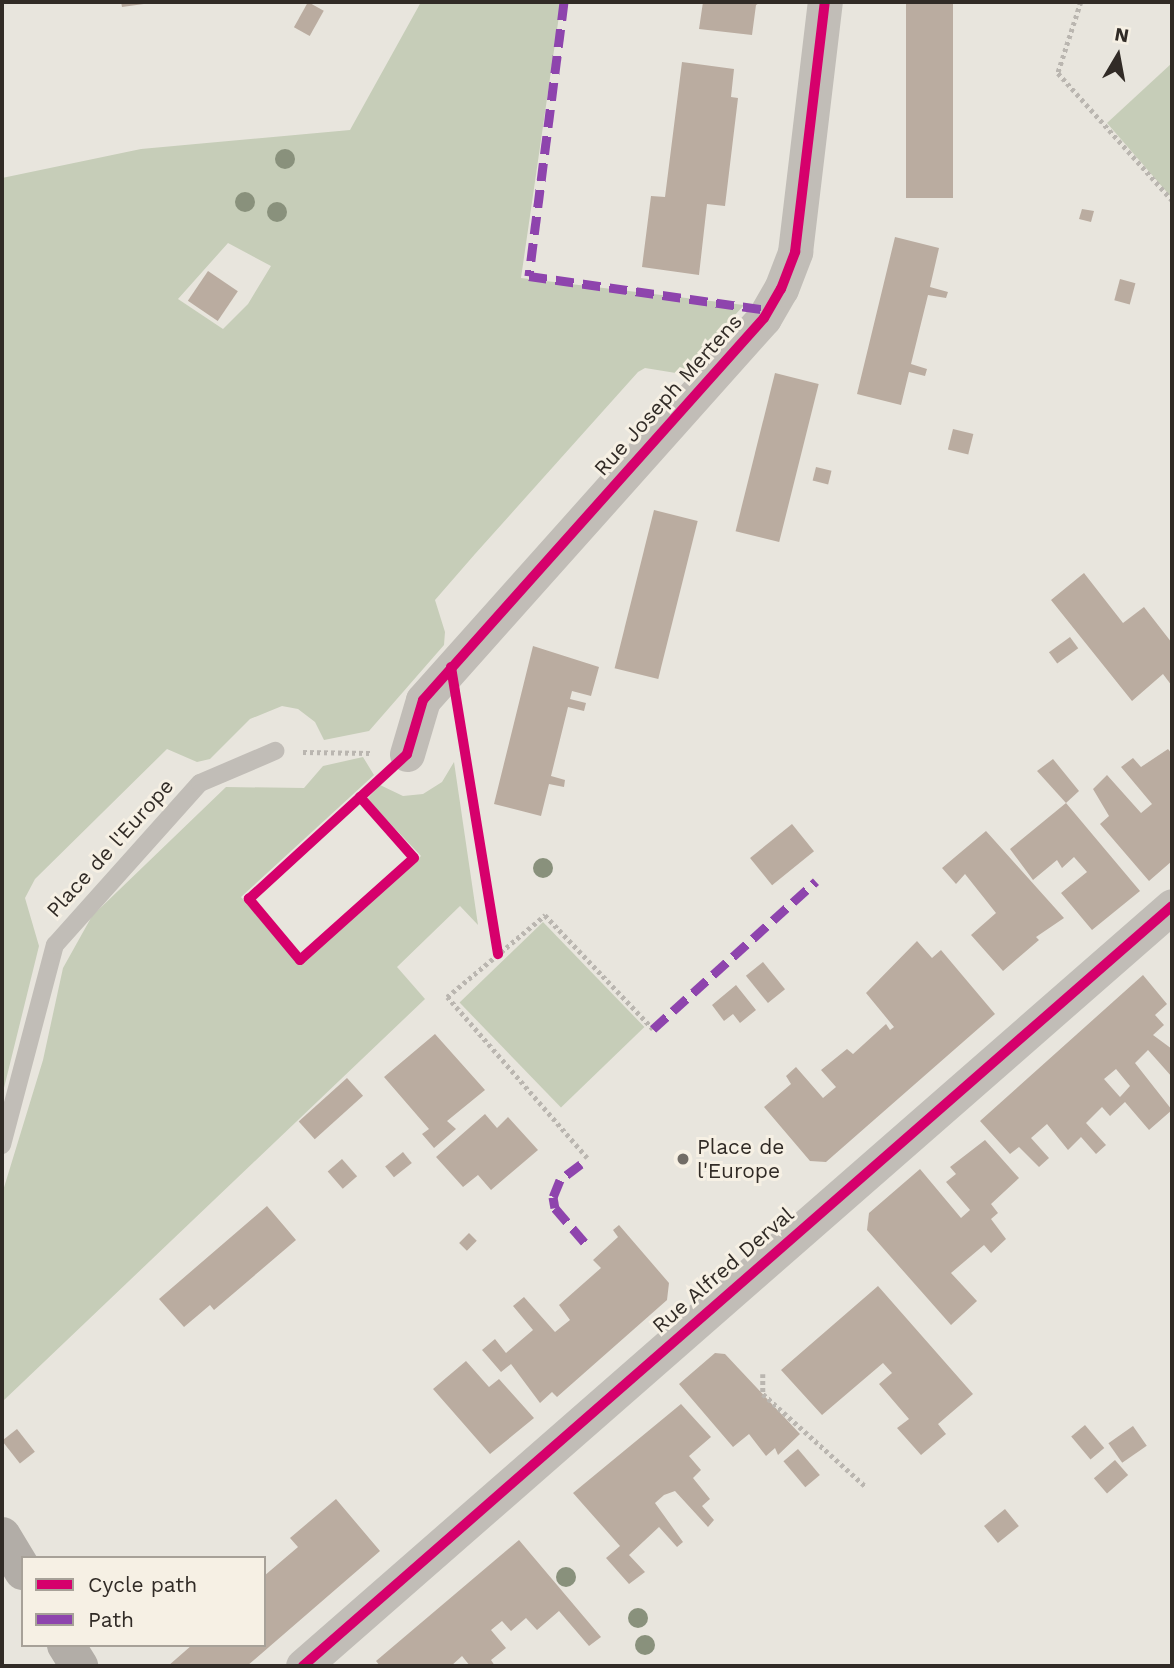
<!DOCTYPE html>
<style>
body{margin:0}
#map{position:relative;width:1174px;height:1668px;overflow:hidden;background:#e8e5dd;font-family:"Work Sans",sans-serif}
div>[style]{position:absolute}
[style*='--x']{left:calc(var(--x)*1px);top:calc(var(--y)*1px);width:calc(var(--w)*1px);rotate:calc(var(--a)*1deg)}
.green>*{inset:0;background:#c6cdb8;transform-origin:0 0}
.building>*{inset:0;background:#baaca0;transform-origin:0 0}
.path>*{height:4.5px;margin-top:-2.25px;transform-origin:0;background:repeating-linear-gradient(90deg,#bab6b0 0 3.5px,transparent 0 7px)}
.lane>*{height:18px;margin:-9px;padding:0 9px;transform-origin:9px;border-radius:9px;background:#c1bdb7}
.street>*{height:35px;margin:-17.5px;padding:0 17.5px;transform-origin:17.5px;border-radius:17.5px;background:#c1bdb7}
.secondary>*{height:38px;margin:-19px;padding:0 19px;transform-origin:19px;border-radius:19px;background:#b2ada7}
.quiet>*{height:9px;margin-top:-4.5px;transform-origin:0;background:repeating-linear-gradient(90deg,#8e44ad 0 18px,transparent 0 27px)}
.cycleway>*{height:10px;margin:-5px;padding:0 5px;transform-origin:5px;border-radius:5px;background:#d6006c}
.trees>*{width:20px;height:20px;margin:-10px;border-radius:50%;background:#89917c}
.dots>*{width:19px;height:19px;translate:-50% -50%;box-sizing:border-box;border:4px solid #f6f0e4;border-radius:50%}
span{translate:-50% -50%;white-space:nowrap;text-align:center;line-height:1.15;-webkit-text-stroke:6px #f6f0e4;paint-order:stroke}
.street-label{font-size:21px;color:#312b26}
.poi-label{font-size:21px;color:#312b26}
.left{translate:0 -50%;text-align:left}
.frame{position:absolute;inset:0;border:4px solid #312b26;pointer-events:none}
.legend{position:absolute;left:21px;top:1556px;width:245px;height:91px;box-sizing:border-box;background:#f6f0e4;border:2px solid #a7a198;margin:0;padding:9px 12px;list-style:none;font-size:21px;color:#312b26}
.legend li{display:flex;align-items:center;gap:14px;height:35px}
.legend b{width:35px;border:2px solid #a7a198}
.north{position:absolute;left:1083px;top:21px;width:70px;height:70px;-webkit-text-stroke:5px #f6f0e4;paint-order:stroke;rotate:10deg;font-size:19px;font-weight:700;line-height:28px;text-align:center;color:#312b26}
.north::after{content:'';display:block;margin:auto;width:24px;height:32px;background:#312b26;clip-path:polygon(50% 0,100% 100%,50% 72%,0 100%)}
</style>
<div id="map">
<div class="green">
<i style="clip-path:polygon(evenodd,421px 2px,561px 2px,521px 278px,744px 305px,682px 374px,645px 368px,638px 372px,475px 554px,435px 600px,445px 632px,444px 645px,369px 731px,324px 740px,315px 722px,298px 709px,282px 706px,250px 719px,210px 759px,197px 762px,167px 749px,35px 879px,25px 898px,39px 946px,2px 1096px,2px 178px,141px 149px,350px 130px,421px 2px,228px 243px,271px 266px,248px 304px,223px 329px,178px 299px,228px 243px)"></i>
<i style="clip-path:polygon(1172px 63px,1172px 198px,1107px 123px)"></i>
<i style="clip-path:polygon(363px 757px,374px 775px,241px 897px,300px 964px,421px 856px,367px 799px,380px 785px,403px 796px,423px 794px,442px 782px,454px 762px,478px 925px,460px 906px,397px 967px,425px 999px,2px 1402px,2px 1194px,43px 1060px,63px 968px,92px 916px,226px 787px,304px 788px,323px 766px)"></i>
<i style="left:543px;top:922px;width:146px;height:116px;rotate:46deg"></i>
</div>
<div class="building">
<i style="clip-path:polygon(121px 2px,151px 2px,151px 3px,122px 7px)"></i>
<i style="left:308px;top:2px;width:18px;height:29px;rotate:29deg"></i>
<i style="clip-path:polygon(703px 2px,761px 2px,756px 5px,752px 35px,699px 29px)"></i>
<i style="left:906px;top:2px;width:47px;height:196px"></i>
<i style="clip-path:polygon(682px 62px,734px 69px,731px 97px,738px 98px,725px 206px,707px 204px,699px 275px,642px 267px,651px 196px,665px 197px)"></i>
<i style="clip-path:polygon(1082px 209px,1094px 211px,1091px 222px,1079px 219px)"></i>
<i style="clip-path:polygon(895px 237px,939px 248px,930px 287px,948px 292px,946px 298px,928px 295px,911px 364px,927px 369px,925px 376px,909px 372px,901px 405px,857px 394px)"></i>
<i style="left:208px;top:271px;width:36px;height:36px;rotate:34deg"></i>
<i style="left:1120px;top:279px;width:16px;height:22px;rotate:15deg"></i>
<i style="left:775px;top:373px;width:45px;height:163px;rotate:14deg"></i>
<i style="left:953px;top:429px;width:21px;height:21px;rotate:14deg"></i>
<i style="left:816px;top:467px;width:16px;height:14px;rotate:14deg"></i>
<i style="left:654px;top:510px;width:45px;height:163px;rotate:14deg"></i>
<i style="clip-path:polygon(1084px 573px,1123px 623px,1144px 607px,1172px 643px,1172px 686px,1163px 674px,1132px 701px,1051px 600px)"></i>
<i style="left:1070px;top:637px;width:14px;height:26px;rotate:54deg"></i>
<i style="clip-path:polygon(533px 646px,599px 667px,591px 696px,572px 691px,570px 699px,586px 703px,584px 711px,568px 707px,551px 776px,565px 780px,564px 787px,549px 784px,541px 816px,494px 804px)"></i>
<i style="clip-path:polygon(1168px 749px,1172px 754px,1172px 861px,1149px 881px,1100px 824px,1109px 816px,1093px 789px,1107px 775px,1141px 813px,1152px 804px,1121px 767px,1133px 758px,1141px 767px)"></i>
<i style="clip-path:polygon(1053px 759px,1079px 791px,1066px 803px,1037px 771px)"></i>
<i style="clip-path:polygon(1066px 803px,1140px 891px,1092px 930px,1061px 893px,1087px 872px,1074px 857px,1062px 868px,1057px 860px,1033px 880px,1010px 849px)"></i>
<i style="left:792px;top:824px;width:35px;height:54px;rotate:51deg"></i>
<i style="clip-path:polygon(986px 831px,1064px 918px,1036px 937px,1039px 940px,1003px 971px,971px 935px,996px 913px,965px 874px,956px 884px,942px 868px)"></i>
<i style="clip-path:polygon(917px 941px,932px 958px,941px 950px,995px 1014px,826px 1162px,810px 1161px,764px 1107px,791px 1084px,786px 1076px,796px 1067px,823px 1098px,836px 1087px,821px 1070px,847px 1049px,853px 1054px,886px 1024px,890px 1030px,894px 1027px,866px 993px)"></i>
<i style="left:763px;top:962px;width:35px;height:22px;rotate:51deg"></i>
<i style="clip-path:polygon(evenodd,1143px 975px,1167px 1004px,1155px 1015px,1164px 1025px,1153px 1035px,1172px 1049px,1172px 1077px,1148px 1050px,1135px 1063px,1172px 1110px,1149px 1130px,1125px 1102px,1110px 1116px,1102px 1107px,1086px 1123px,1106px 1145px,1096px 1154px,1081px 1137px,1068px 1150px,1047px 1124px,1031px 1138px,1049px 1158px,1039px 1167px,1019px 1147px,1010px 1154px,980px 1121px,1143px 975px,1116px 1069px,1130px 1086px,1120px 1097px,1104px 1079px,1116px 1069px)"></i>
<i style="clip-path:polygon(736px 985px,756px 1010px,740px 1023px,733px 1014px,724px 1021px,712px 1005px)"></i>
<i style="clip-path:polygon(435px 1034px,485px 1090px,447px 1121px,456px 1129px,434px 1148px,422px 1134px,429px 1129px,384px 1077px)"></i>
<i style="left:347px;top:1078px;width:24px;height:65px;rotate:48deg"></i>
<i style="clip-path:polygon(485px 1114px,497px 1128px,508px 1117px,538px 1150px,491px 1190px,478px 1175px,463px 1187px,436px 1157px)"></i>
<i style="clip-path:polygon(985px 1140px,1019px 1178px,991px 1204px,998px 1213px,991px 1219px,1006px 1239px,991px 1253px,984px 1245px,951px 1273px,977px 1301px,951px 1325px,867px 1230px,869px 1213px,920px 1169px,961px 1218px,970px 1210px,946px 1182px,956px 1174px,950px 1167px)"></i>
<i style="left:403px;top:1152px;width:14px;height:23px;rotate:51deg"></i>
<i style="left:342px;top:1159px;width:23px;height:19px;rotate:49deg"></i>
<i style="clip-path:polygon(267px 1206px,296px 1240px,214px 1310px,210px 1305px,184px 1327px,159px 1299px)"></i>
<i style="clip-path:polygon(619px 1225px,669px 1283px,667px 1300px,557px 1397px,552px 1392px,540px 1403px,511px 1364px,501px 1372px,482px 1350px,495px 1339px,506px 1353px,533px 1330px,513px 1306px,524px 1297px,555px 1332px,570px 1320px,559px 1305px,601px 1268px,593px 1260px,618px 1237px,613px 1230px)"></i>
<i style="left:469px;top:1233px;width:11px;height:14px;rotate:45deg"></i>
<i style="clip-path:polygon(878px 1286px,973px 1394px,938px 1424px,946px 1434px,921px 1455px,897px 1428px,909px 1419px,879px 1384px,892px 1373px,883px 1363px,822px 1415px,781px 1370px)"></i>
<i style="clip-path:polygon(715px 1353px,725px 1354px,800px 1434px,778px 1455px,775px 1448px,766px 1456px,749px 1434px,733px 1447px,679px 1384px)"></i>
<i style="clip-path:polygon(466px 1361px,489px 1387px,499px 1379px,534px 1418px,490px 1454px,433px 1389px)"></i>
<i style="clip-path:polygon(681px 1404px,711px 1437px,689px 1456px,701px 1470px,693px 1478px,710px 1499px,702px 1506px,714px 1520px,708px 1527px,675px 1491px,664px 1495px,655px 1503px,683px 1542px,677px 1547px,659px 1527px,629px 1555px,645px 1572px,629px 1584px,606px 1558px,620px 1546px,573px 1493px)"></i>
<i style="left:1085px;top:1425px;width:30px;height:18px;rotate:50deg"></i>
<i style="left:1133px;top:1426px;width:24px;height:30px;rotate:55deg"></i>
<i style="left:17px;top:1429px;width:29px;height:19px;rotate:52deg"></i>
<i style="left:798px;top:1449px;width:34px;height:19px;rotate:50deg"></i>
<i style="left:1115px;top:1460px;width:20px;height:28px;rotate:49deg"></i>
<i style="clip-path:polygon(336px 1499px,380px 1551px,247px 1666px,168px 1666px,192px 1645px,264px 1645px,264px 1576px,298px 1547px,290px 1538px)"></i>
<i style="left:1005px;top:1509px;width:22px;height:27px;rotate:51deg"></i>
<i style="clip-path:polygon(519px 1540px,601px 1637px,589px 1646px,559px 1611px,537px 1630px,526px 1618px,511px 1631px,502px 1621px,491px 1630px,506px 1648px,491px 1660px,495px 1666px,470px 1666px,462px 1656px,451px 1666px,380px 1666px,376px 1661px)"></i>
</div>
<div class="path">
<i style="--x:1081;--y:2;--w:75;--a:107.9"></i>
<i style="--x:1058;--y:73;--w:171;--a:48.1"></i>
<i style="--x:303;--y:752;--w:68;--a:0.8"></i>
<i style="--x:587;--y:1158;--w:213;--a:-131"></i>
<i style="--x:447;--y:997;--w:128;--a:-39.9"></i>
<i style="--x:545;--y:915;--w:157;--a:46.5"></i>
<i style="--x:763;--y:1374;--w:20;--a:90"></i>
<i style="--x:763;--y:1394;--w:137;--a:42"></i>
</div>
<div class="lane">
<i style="--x:2;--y:1145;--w:207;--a:-75.2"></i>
<i style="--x:55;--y:945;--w:217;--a:-48.2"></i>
<i style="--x:200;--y:783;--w:82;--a:-23.1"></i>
</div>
<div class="street">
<i style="--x:407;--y:754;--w:56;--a:-73.5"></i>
<i style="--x:423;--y:700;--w:512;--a:-48.25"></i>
<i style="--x:764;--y:318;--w:34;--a:-60"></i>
<i style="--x:781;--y:289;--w:40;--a:-69"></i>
<i style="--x:795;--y:252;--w:252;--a:-83.2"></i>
<i style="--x:303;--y:1666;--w:1154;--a:-41.17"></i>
</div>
<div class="secondary">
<i style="--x:2;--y:1536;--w:41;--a:59"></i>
<i style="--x:66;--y:1645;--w:25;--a:58"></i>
</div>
<div class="quiet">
<i style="--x:564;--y:2;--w:276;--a:97.3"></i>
<i style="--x:529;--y:276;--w:242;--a:8.1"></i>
<i style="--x:653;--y:1029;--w:220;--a:-42.2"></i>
<i style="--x:581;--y:1164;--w:26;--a:143"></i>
<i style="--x:560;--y:1180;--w:18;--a:112"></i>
<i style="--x:553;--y:1197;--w:11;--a:80"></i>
<i style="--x:555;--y:1208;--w:48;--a:49.3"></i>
</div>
<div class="cycleway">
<i style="--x:451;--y:667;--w:291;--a:80.7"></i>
<i style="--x:360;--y:797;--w:81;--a:48.5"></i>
<i style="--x:414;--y:858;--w:153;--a:138.2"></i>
<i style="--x:300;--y:960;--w:80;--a:-129.9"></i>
<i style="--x:249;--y:899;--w:214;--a:-42.5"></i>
<i style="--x:407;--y:754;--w:56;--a:-73.5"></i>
<i style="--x:423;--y:700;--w:512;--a:-48.25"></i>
<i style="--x:764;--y:318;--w:34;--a:-60"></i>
<i style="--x:781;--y:289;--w:40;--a:-69"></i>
<i style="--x:795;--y:252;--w:252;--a:-83.2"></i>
<i style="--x:303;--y:1666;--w:1154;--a:-41.17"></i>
</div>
<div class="trees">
<i style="left:285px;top:159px"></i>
<i style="left:245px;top:202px"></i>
<i style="left:277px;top:212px"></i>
<i style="left:543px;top:868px"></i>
<i style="left:566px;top:1577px"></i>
<i style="left:638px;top:1618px"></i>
<i style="left:645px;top:1645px"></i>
</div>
<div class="dots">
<i style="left:683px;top:1159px;background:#716c66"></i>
</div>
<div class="street-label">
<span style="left:668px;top:395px;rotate:-48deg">Rue Joseph Mertens</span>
<span style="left:110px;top:848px;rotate:-48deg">Place de l'Europe</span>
<span style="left:723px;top:1270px;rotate:-41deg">Rue Alfred Derval</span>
</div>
<div class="poi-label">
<span class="left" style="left:697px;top:1159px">Place de<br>l'Europe</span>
</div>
<div class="frame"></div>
<ul class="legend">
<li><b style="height:9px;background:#d6006c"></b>Cycle path</li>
<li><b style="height:9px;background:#8e44ad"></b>Path</li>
</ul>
<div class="north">N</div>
</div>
